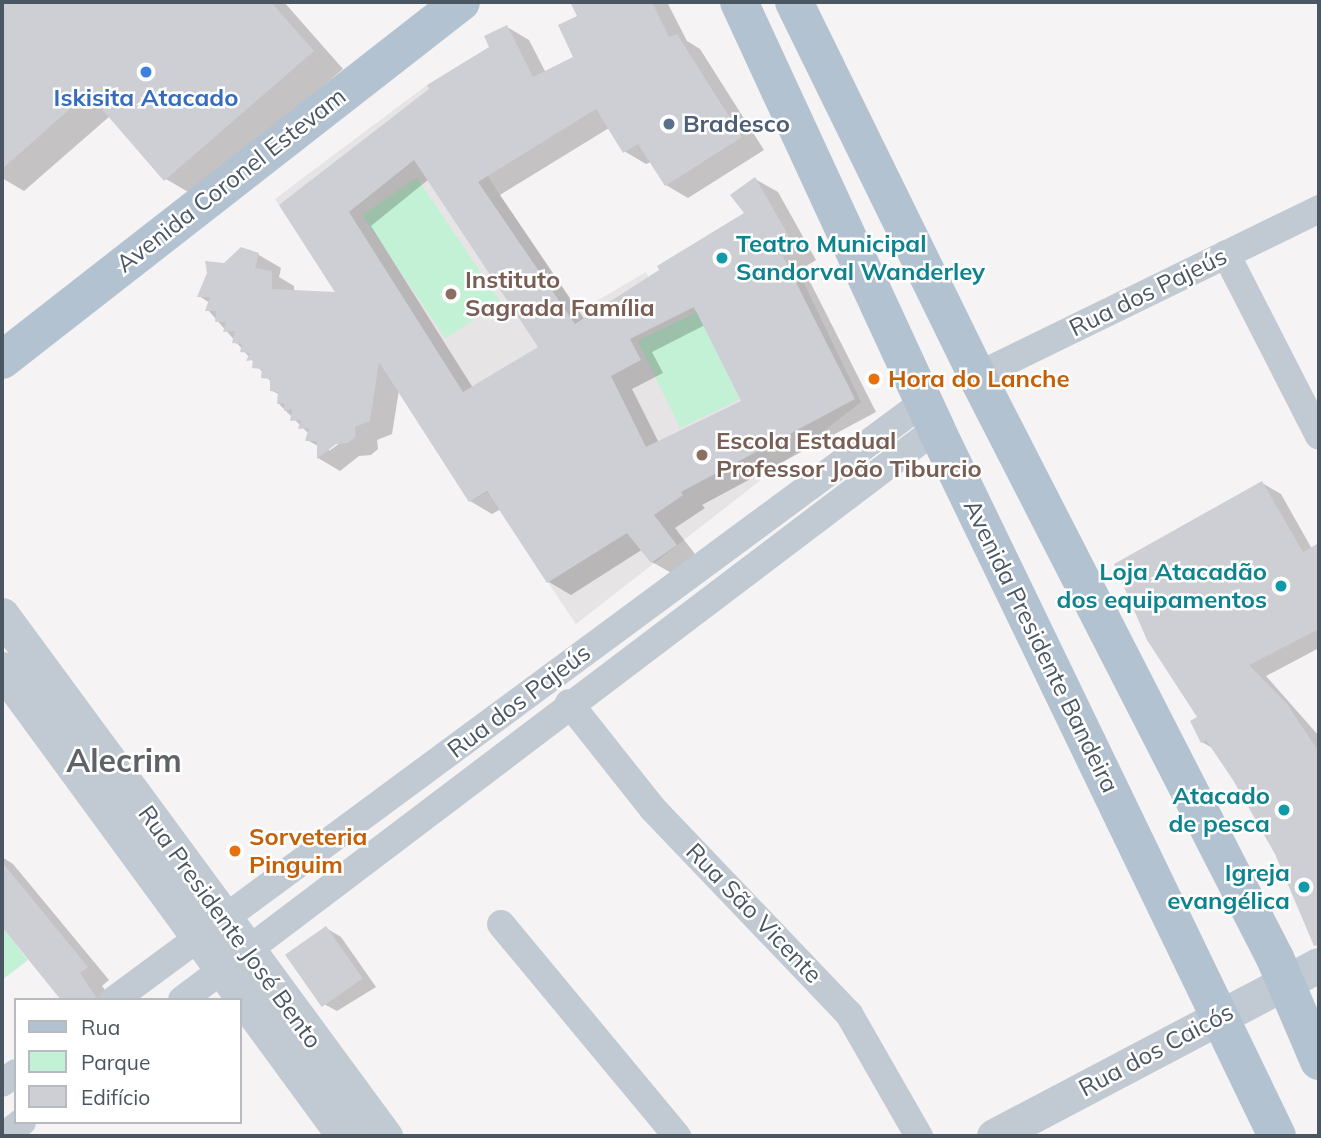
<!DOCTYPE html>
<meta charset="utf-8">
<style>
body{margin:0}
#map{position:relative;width:1321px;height:1138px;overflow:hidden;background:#f5f3f3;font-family:Mulish,sans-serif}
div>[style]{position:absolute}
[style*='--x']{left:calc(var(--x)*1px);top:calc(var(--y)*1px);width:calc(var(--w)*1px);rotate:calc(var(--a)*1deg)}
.education>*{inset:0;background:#e6e4e5}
.green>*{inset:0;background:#c3f1d5;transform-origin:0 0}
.shadow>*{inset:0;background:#0003}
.building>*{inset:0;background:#cdcfd5;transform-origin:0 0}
.minor>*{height:28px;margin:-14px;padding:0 14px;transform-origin:14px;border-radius:14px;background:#c1cad2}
.tertiary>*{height:35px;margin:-17.5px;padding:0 17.5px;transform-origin:17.5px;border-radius:17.5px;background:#c1cad2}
.primary>*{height:38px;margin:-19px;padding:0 19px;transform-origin:19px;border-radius:19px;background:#b3c2d1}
.dots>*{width:19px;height:19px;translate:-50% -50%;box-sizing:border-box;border:4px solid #fff;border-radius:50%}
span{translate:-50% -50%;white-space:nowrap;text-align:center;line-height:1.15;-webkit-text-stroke:5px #fff;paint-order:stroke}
.shop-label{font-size:24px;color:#366cbe;font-weight:700}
.service-label{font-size:24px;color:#4e5e75;font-weight:700}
.left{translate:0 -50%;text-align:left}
.street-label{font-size:24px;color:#4a5661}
.culture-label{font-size:24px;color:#0d838f;font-weight:700}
.right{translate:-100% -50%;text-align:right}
.education-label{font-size:24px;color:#785e54;font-weight:700}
.food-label{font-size:24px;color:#c56008;font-weight:700}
.district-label{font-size:32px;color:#5f6368;font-weight:700}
.frame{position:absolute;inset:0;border:4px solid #4a5661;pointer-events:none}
.legend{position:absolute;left:14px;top:998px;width:228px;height:126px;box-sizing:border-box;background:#fff;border:2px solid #b7bbc0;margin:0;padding:9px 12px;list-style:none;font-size:21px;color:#4a5661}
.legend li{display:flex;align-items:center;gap:14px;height:35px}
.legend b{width:35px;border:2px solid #b7bbc0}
</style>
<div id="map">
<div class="education">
<i style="clip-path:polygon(427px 85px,578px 312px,646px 272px,671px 316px,693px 307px,703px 323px,800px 275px,861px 402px,576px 624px,487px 492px,469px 502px,275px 199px)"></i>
</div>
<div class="green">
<i style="left:417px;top:178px;width:149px;height:66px;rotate:56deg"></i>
<i style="left:697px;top:312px;width:97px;height:66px;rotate:64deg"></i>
<i style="clip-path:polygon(2px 927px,28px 960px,2px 980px)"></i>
</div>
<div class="shadow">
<i style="clip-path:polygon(2px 2px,284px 2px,343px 69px,195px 196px,166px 179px,110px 116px,24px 191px,2px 178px)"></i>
<i style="clip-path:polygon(evenodd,572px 2px,667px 2px,687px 41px,700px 49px,764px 150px,688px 198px,666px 185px,651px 162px,646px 164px,624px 151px,609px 128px,500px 195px,585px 320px,747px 214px,755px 179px,778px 192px,816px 260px,803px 268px,876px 412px,702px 505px,705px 508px,675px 528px,698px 558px,675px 575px,652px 562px,643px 549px,571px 595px,549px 582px,501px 509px,492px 514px,470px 501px,399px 390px,392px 434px,377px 440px,378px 449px,371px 455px,359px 456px,340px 471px,318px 458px,318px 446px,307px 440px,309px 434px,278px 403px,280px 395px,271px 390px,272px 383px,208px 310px,210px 303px,199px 296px,225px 265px,259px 255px,281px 268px,279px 277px,294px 286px,294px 292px,338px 294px,281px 205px,492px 48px,507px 27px,529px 40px,546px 73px,575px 58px,579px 17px,572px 2px,429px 179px,540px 347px,473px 388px,371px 226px,429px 179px,572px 2px,705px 325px,743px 401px,659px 443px,632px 389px,663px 373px,652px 352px,705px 325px,572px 2px,344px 440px,329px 451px,329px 447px,344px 440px)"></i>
<i style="clip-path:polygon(1262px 483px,1281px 494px,1312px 549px,1319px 545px,1319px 648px,1266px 676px,1319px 736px,1319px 929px,1305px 921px,1276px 854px,1234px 779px,1214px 749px,1202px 742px,1200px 717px)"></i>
<i style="clip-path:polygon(2px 857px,13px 864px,109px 980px,102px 986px,113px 1000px,63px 1000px,2px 924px)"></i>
<i style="clip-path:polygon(326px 928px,341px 937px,376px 987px,337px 1011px,322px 1003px)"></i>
</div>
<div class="building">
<i style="clip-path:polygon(2px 2px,271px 2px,314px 51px,164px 181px,88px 93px,2px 169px)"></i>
<i style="clip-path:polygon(evenodd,570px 2px,652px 2px,669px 37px,677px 34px,742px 137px,665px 186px,638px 144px,623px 153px,596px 109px,478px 182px,575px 324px,659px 270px,657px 266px,744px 213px,730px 195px,755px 177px,795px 247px,782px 255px,855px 399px,681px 492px,683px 495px,654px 515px,677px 545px,651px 563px,627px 533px,547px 583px,487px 491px,469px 502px,379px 362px,370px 421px,355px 427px,356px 436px,348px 443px,336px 444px,317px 459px,317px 441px,305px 441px,309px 428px,298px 429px,301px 420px,290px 421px,292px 409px,284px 411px,284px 403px,277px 404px,278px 392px,270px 391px,270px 379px,261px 378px,262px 369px,252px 368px,253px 360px,246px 361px,250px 353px,240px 352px,242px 344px,232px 343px,235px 331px,223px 332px,226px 322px,215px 322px,216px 311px,205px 311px,210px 297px,197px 297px,207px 273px,205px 261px,224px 263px,241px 247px,259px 253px,255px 268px,272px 271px,272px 289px,335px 292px,279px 205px,429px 89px,427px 85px,489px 47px,484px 36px,507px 25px,533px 77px,573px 57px,558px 25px,577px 16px,570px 2px,414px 160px,538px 347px,463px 392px,349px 212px,414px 160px,570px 2px,694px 307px,741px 401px,646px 447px,611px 376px,641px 360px,630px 339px,694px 307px)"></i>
<i style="clip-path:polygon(1262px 481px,1303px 552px,1319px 543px,1319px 629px,1249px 665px,1287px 704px,1319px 752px,1319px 945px,1314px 946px,1275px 854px,1233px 780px,1206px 740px,1201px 743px,1190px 721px,1197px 717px,1147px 640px,1114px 564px)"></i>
<i style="clip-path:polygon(2px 862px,88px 967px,80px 973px,98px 1000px,61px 1000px,2px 927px)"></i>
<i style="left:326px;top:926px;width:64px;height:50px;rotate:55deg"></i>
</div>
<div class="minor">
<i style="--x:1226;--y:254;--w:204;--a:62.9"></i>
<i style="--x:977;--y:376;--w:381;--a:-26"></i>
<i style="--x:569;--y:703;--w:135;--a:51.6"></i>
<i style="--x:653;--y:809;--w:284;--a:46.3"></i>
<i style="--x:849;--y:1014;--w:141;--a:60.2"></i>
<i style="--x:501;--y:924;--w:276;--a:50.3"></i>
<i style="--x:114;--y:1000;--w:1007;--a:-36.44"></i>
<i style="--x:182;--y:1000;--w:946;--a:-37.14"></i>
<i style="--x:2;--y:1083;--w:17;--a:-36"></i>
<i style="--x:4;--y:1136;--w:23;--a:-38"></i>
</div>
<div class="tertiary">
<i style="--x:2;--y:615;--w:647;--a:53.68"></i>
<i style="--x:2;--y:669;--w:579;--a:53.78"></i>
<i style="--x:994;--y:1136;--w:367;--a:-27.8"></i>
</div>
<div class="primary">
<i style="--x:739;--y:2;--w:470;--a:65.2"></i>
<i style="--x:936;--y:429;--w:785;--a:64.25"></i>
<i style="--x:794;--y:2;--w:416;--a:63.9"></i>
<i style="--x:977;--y:376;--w:654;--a:62.89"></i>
<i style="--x:1275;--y:958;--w:112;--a:66.9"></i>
<i style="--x:2;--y:360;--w:582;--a:-37.95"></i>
</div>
<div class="dots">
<i style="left:146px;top:72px;background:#3f7fe0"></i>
<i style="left:669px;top:124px;background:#5c6f8a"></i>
<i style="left:722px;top:258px;background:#0f9aa8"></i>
<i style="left:451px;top:294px;background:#8d6e63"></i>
<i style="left:874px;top:379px;background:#e8710a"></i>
<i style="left:702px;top:455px;background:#8d6e63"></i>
<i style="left:1281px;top:586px;background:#0f9aa8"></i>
<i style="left:1284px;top:810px;background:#0f9aa8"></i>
<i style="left:235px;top:851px;background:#e8710a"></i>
<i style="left:1304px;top:887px;background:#0f9aa8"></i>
</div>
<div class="shop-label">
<span style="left:146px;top:98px">Iskisita Atacado</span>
</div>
<div class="service-label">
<span class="left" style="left:683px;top:124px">Bradesco</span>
</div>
<div class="street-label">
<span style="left:231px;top:180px;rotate:-38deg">Avenida Coronel Estevam</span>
<span style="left:1148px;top:292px;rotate:-26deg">Rua dos Pajeús</span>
<span style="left:1041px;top:646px;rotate:64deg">Avenida Presidente Bandeira</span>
<span style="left:519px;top:701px;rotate:-37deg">Rua dos Pajeús</span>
<span style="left:754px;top:913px;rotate:46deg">Rua São Vicente</span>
<span style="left:230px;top:927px;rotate:54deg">Rua Presidente José Bento</span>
<span style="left:1156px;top:1050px;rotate:-28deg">Rua dos Caicós</span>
</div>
<div class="culture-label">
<span class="left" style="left:736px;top:258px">Teatro Municipal<br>Sandorval Wanderley</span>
<span class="right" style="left:1267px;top:586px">Loja Atacadão<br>dos equipamentos</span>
<span class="right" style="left:1270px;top:810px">Atacado<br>de pesca</span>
<span class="right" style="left:1290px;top:887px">Igreja<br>evangélica</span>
</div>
<div class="education-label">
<span class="left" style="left:465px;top:294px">Instituto<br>Sagrada Família</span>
<span class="left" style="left:716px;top:455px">Escola Estadual<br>Professor João Tiburcio</span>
</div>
<div class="food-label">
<span class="left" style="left:888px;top:379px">Hora do Lanche</span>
<span class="left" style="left:249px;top:851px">Sorveteria<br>Pinguim</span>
</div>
<div class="district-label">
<span style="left:124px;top:760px">Alecrim</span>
</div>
<div class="frame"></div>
<ul class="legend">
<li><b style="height:9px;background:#b3c2d1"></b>Rua</li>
<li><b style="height:19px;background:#c3f1d5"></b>Parque</li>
<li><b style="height:19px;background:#cdcfd5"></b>Edifício</li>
</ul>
</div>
